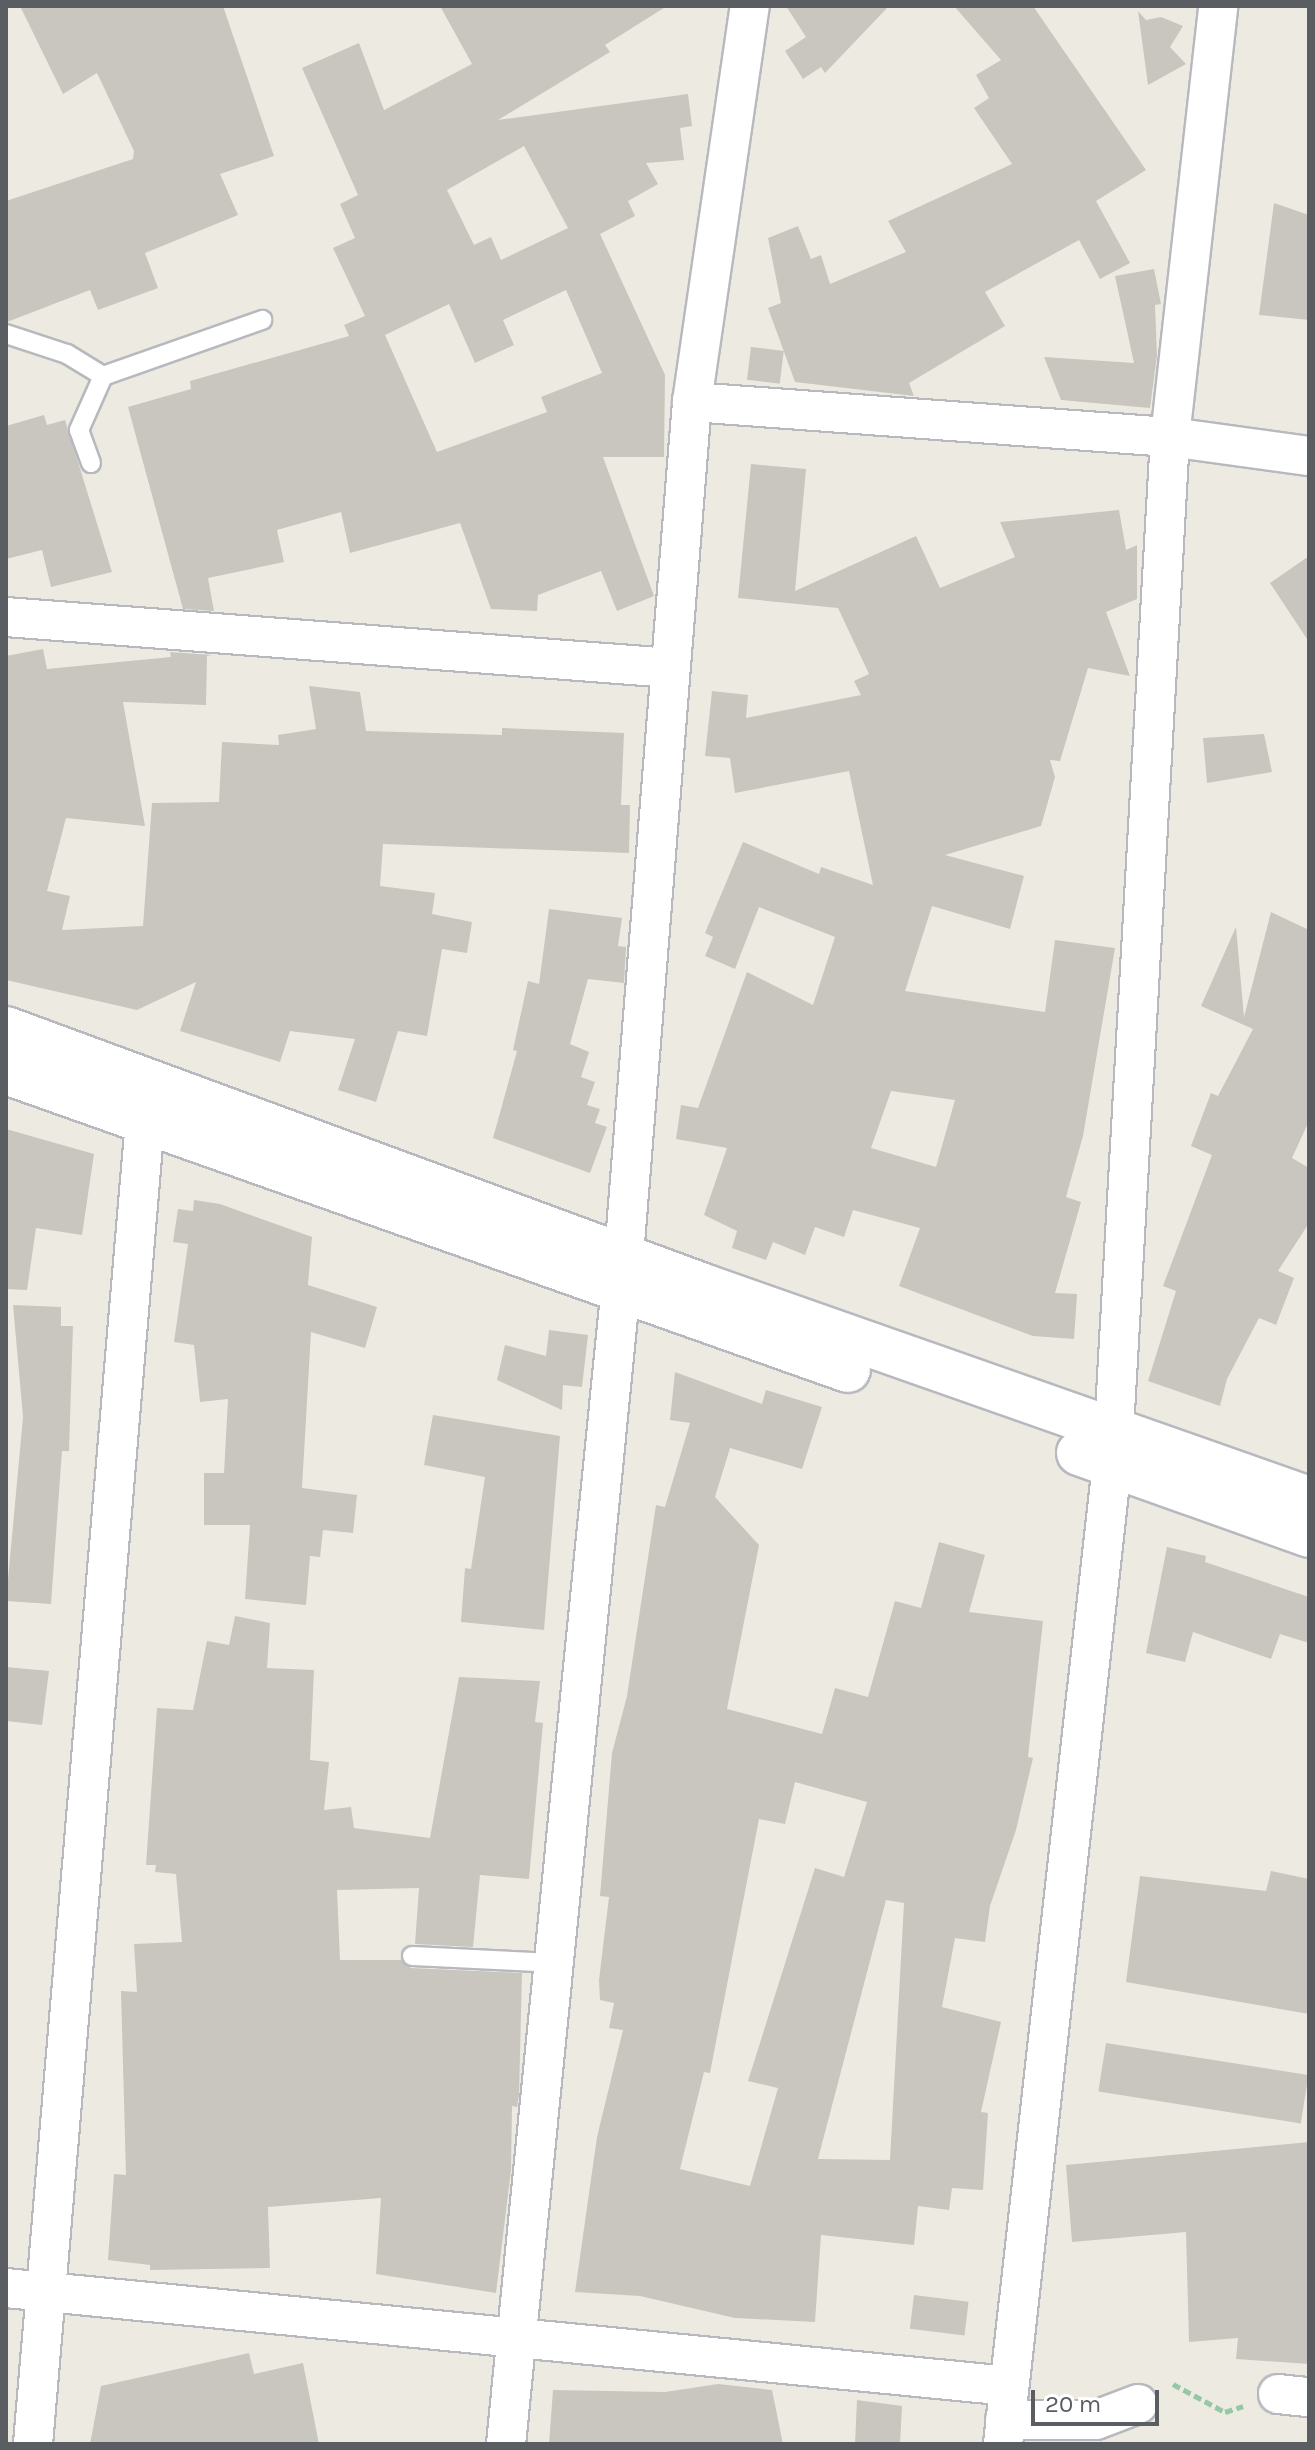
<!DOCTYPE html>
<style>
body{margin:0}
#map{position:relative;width:1315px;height:2450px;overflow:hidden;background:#edebe1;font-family:Karla,sans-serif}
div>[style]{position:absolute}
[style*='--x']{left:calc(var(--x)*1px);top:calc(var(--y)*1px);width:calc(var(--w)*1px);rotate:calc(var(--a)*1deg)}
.building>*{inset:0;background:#c8c6bf;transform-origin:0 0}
.path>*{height:5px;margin-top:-2.5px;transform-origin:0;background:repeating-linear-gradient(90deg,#96c7a6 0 8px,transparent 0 12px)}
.roads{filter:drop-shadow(2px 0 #b7b9be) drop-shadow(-2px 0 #b7b9be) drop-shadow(0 2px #b7b9be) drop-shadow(0 -2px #b7b9be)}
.lane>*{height:18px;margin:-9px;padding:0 9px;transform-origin:9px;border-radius:9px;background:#fff}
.street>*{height:38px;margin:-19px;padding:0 19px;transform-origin:19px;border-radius:19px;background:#fff}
.secondary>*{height:44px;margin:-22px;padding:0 22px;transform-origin:22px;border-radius:22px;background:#fff}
span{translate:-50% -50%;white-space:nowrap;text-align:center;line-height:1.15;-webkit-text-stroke:6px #fff;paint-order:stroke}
.frame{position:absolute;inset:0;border:8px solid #5a5e63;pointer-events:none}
.scale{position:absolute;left:1031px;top:2390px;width:128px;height:36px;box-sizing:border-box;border:4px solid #5a5e63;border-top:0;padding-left:10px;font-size:24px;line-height:28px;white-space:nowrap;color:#5a5e63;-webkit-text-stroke:6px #fff;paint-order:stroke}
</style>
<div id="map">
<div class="building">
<i style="clip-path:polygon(20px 6px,223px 6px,274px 156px,220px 174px,238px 215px,145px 253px,158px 288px,98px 310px,90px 290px,7px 322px,6px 201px,133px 159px,134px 151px,97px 73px,63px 94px)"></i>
<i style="clip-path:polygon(evenodd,440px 6px,667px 6px,605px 45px,610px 52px,498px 120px,688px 94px,692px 126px,680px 128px,684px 160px,646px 163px,658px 184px,628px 201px,635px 216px,600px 234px,665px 375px,664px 457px,603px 457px,654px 596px,617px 611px,601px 571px,538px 595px,537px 611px,491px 609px,460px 523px,350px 553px,341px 512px,277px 530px,284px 562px,208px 578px,214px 611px,183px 609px,128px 407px,191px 389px,190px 381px,349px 336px,344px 325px,365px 316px,333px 248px,355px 238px,340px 204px,358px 195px,302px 68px,359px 43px,384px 110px,472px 64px,440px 6px,524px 146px,568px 228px,501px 260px,491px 237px,474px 245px,447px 190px,524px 146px,440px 6px,566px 290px,602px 373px,541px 397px,547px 412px,437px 452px,385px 335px,449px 304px,475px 363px,514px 345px,503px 320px,566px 290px)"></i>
<i style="clip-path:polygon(786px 6px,889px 6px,825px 73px,821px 67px,803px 79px,785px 51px,806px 37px)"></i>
<i style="clip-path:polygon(954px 6px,1033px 6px,1146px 170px,1096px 201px,1130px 263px,1100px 279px,1079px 240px,985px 292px,1005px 326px,909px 383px,914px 396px,795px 382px,768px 308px,781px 303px,768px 238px,798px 226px,811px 259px,821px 255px,830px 284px,906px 252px,888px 221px,1012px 164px,974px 108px,989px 98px,976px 75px,1001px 60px)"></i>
<i style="clip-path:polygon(1138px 11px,1146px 20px,1161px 17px,1183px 26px,1170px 47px,1186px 64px,1148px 85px)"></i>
<i style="clip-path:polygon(1274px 203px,1309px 215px,1309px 320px,1259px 315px)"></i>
<i style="clip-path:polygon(1154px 269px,1161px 304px,1155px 305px,1157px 356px,1150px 408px,1061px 400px,1044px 357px,1134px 363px,1115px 276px)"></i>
<i style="left:751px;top:347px;width:33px;height:33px;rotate:7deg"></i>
<i style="clip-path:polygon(44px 415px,47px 425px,65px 420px,112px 572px,51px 587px,42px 550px,6px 559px,6px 426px)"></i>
<i style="clip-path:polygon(evenodd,751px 464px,806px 469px,795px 591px,916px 536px,940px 588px,1015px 557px,1000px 522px,1119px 510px,1126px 550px,1137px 545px,1137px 599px,1106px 612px,1130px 676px,1088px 668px,1060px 761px,1050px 760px,1055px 777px,1041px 826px,945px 855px,1024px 876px,1010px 929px,932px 906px,905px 991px,1045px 1012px,1055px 940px,1115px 948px,1083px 1136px,1066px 1197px,1081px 1202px,1055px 1293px,1077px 1294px,1074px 1339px,1033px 1336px,899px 1286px,920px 1228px,853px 1210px,844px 1237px,815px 1227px,805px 1255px,773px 1242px,766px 1260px,732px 1248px,737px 1231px,704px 1215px,727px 1148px,676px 1139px,681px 1105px,698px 1108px,747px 972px,813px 1005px,835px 937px,759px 907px,735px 969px,705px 956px,713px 937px,705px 933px,743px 842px,819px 874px,821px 867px,873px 885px,849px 771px,735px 793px,730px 758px,705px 756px,712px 691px,748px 695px,746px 718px,861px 695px,854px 681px,869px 674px,838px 608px,738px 598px,751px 464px,891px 1091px,955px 1100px,936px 1167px,871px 1148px,891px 1091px)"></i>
<i style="clip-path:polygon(1309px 556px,1309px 642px,1270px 583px)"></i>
<i style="clip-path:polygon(43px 649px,47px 669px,171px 657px,170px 652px,212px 655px,207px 656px,206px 705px,123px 702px,145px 826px,66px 818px,47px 891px,70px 896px,62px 930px,143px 926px,152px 803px,219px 802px,222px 742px,279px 745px,278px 735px,316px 729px,309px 686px,360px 692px,366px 731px,502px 735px,502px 728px,624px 733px,621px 805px,630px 805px,629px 853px,383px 844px,380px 886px,435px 893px,432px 914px,472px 922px,467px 953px,442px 949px,427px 1036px,398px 1031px,376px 1102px,338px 1090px,355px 1039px,290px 1031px,280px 1062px,180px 1031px,196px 982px,137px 1010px,6px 980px,6px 656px)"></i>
<i style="clip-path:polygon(1264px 734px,1272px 772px,1207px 783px,1203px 738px)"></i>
<i style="clip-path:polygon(549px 909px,622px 918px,618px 946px,626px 947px,624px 983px,588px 979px,570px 1044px,589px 1052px,581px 1077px,595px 1082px,587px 1105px,600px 1109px,595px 1123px,607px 1127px,590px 1173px,493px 1138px,517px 1051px,513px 1050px,528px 981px,539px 984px)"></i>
<i style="clip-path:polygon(1271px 912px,1309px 930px,1309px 1121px,1292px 1158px,1309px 1168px,1309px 1223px,1278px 1271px,1294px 1278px,1276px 1325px,1259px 1318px,1227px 1379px,1220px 1406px,1148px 1381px,1176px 1291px,1163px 1286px,1212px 1155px,1191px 1146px,1211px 1093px,1218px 1096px,1253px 1029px,1201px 1006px,1236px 927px,1244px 1017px)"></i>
<i style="clip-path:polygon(6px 1129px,94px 1154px,82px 1235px,36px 1228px,27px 1290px,6px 1289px)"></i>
<i style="clip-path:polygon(194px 1200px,220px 1204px,312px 1237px,308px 1285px,377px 1307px,365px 1348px,311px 1332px,302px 1488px,357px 1495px,353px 1533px,323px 1530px,320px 1557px,310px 1556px,306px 1605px,245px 1599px,250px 1525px,204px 1525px,204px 1473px,224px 1473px,228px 1399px,200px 1402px,194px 1345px,174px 1342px,188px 1244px,173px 1242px,178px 1209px,193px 1211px)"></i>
<i style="clip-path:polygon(13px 1305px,61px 1307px,61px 1326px,73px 1326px,69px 1451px,62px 1451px,51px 1604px,6px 1601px,23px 1417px)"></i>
<i style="clip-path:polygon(549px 1330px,588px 1335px,582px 1387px,563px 1385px,562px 1410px,497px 1380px,505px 1345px,546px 1356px)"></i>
<i style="clip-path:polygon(evenodd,675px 1372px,762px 1404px,766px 1390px,822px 1407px,802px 1469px,730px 1448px,715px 1497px,759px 1545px,727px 1709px,822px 1734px,835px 1688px,868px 1697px,895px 1601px,921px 1608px,939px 1542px,985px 1555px,969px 1612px,1043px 1621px,1028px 1757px,1033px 1758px,1016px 1830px,990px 1906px,985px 1942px,955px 1938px,942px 2007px,1001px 2022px,981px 2112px,988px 2113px,983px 2190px,952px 2188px,949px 2210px,918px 2206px,914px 2245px,821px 2235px,815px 2322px,735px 2318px,640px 2296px,575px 2292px,597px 2137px,623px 2030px,609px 2028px,614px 2003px,600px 2000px,599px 1980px,609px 1897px,600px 1896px,612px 1753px,627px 1696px,656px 1505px,665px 1507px,690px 1423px,670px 1420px,675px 1372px,795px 1782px,867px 1802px,844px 1877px,815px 1868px,748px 2081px,778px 2088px,750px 2186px,680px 2169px,704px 2072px,710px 2073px,759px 1819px,785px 1824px,795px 1782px,675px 1372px,886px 1900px,904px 1903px,890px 2160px,818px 2159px,886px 1900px)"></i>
<i style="clip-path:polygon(433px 1415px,560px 1436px,544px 1630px,461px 1622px,465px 1568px,471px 1569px,485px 1477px,424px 1465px)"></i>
<i style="clip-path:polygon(1167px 1547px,1206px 1556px,1205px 1562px,1309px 1597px,1309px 1643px,1280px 1634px,1271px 1659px,1193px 1632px,1185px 1662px,1146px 1653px)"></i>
<i style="clip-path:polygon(235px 1616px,270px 1623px,267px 1668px,314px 1670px,310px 1760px,329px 1762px,324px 1810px,351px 1807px,354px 1828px,430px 1838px,459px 1677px,540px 1681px,535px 1722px,543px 1723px,529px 1879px,480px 1875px,473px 1947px,415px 1944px,419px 1888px,337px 1890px,340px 1960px,401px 1960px,411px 1968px,522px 1973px,519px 2095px,517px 2107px,512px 2106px,511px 2170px,496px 2293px,376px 2274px,381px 2198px,268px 2207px,270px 2268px,150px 2270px,150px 2265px,108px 2260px,114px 2174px,126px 2175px,121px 1991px,137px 1992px,134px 1944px,182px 1942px,176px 1874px,155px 1872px,156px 1865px,146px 1865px,157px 1708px,193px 1710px,207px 1641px,229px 1645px)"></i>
<i style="clip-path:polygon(6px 1667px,49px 1671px,42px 1725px,6px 1721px)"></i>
<i style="clip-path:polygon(1271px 1871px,1309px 1879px,1309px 2014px,1126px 1982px,1140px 1876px,1266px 1891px)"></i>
<i style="left:1106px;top:2043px;width:205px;height:49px;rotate:9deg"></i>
<i style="clip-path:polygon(1309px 2142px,1309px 2364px,1236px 2359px,1238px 2338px,1189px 2342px,1186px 2232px,1072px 2242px,1066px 2165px)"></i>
<i style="left:914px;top:2295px;width:55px;height:34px;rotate:7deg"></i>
<i style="clip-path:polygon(249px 2353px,254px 2374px,303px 2363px,319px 2444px,90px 2444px,101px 2386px)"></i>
<i style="clip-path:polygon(718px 2384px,772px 2390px,783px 2444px,549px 2444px,553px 2390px,665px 2392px)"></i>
<i style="clip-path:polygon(857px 2400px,902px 2406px,900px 2444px,855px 2444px)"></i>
</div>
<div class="path">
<i style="--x:1173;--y:2384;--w:59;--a:28.3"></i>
<i style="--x:1225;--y:2412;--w:19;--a:-18"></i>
</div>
<div class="roads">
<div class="lane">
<i style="--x:6;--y:334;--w:64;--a:18.2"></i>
<i style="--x:67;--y:354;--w:42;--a:31.4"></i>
<i style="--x:103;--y:376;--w:169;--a:-19.4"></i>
<i style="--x:91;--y:463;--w:35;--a:-110"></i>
<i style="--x:79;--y:430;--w:59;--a:-66"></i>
<i style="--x:412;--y:1956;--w:142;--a:2.8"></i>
</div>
<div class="street">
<i style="--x:692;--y:402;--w:479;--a:4.2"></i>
<i style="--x:1170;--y:437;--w:140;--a:7.8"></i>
<i style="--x:6;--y:617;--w:666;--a:4.39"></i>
<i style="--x:6;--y:2288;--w:1008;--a:5.58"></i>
<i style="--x:1278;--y:2394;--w:31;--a:6"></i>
<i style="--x:1005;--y:2420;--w:91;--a:0"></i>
<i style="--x:1096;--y:2420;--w:45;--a:-20.9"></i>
<i style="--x:33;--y:2444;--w:1328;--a:-85.16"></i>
<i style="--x:506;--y:2444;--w:1195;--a:-84.33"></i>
<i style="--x:624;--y:1255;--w:856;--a:-85.44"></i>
<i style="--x:692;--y:402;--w:400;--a:-81.7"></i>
<i style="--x:1003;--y:2444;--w:985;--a:-83.65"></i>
<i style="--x:1112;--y:1465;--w:1030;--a:-86.77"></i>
<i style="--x:1170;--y:437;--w:434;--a:-83.6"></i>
</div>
<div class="secondary">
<i style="--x:6;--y:1029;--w:746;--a:20.23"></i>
<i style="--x:706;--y:1287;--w:639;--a:19.37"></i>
<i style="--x:6;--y:1072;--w:893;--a:19.49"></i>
<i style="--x:1079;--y:1453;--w:244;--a:19.6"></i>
</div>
</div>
<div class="frame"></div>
<div class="scale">20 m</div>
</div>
